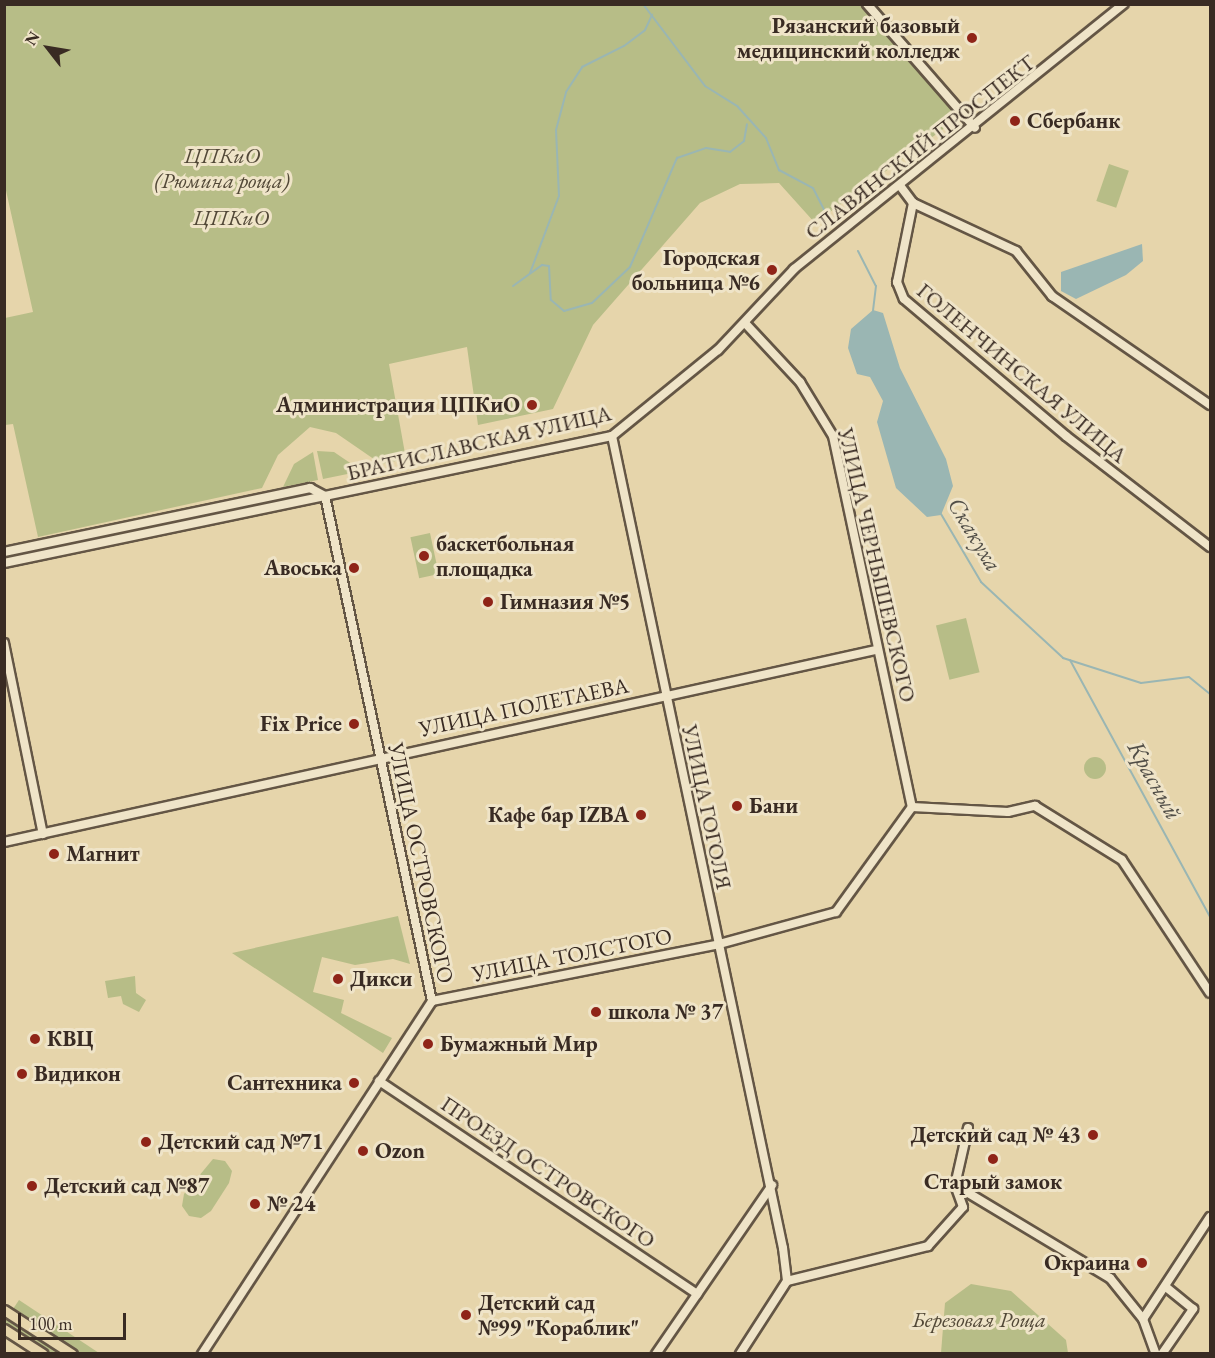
<!DOCTYPE html>
<meta charset="utf-8">
<style>
body{margin:0}
#map{position:relative;width:1215px;height:1358px;overflow:hidden;background:#e6d5ab;font-family:"EB Garamond",serif}
div>[style]{position:absolute}
[style*='--x']{left:calc(var(--x)*1px);top:calc(var(--y)*1px);width:calc(var(--w)*1px);rotate:calc(var(--a)*1deg)}
.green>*{inset:0;background:#b7bd87;transform-origin:0 0}
.round{border-radius:50%}
.water>*{inset:0;background:#9ab6b3}
.stream>*{height:2px;margin:-1px;padding:0 1px;transform-origin:1px;border-radius:1px;background:#9ab6b3}
.roads{filter:drop-shadow(2px 0 #645645) drop-shadow(-2px 0 #645645) drop-shadow(0 2px #645645) drop-shadow(0 -2px #645645)}
.minor>*{height:8px;margin:-4px;padding:0 4px;transform-origin:4px;border-radius:4px;background:#efe4c8}
.major>*{height:9px;margin:-4.5px;padding:0 4.5px;transform-origin:4.5px;border-radius:4.5px;background:#e6d5ab}
.dots>*{width:16px;height:16px;translate:-50% -50%;box-sizing:border-box;border:3px solid #efe4c8;border-radius:50%}
span{translate:-50% -50%;white-space:nowrap;text-align:center;line-height:1.15;-webkit-text-stroke:6px #efe4c8;paint-order:stroke}
.poi-label{font-size:22px;color:#392b23;font-weight:700}
.right{translate:-100% -50%;text-align:right}
.left{translate:0 -50%;text-align:left}
.street-label{font-size:22px;color:#392b23}
.park-label{font-size:22px;color:#524837;font-style:italic}
.water-label{font-size:24px;color:#514e47;font-style:italic}
.frame{position:absolute;inset:0;border:6px solid #392b23;pointer-events:none}
.north{position:absolute;left:18px;top:18px;width:60px;height:60px;-webkit-text-stroke:4px #efe4c8;paint-order:stroke;rotate:301deg;font-size:16px;font-weight:700;line-height:24px;text-align:center;color:#392b23}
.north::after{content:'';display:block;margin:auto;width:21px;height:27px;background:#392b23;clip-path:polygon(50% 0,100% 100%,50% 72%,0 100%)}
.scale{position:absolute;left:18px;top:1313px;width:108px;height:27px;box-sizing:border-box;border:3px solid #392b23;border-top:0;padding-left:8px;font-size:18px;line-height:21px;white-space:nowrap;color:#392b23;-webkit-text-stroke:4px #efe4c8;paint-order:stroke}
</style>
<div id="map">
<div class="green">
<i style="clip-path:polygon(5px 5px,863px 5px,961px 116px,815px 223px,779px 183px,740px 184px,700px 203px,593px 325px,553px 409px,478px 425px,467px 347px,389px 364px,406px 459px,381px 464px,336px 433px,310px 427px,278px 455px,262px 488px,38px 537px,13px 424px,5px 425px,5px 318px,33px 312px,5px 186px)"></i>
<i style="left:1109px;top:164px;width:21px;height:39px;rotate:19deg"></i>
<i style="clip-path:polygon(317px 451px,334px 452px,362px 471px,323px 479px)"></i>
<i style="clip-path:polygon(313px 452px,318px 480px,283px 487px,294px 464px)"></i>
<i style="left:430px;top:533px;width:42px;height:20px;rotate:78deg"></i>
<i style="left:966px;top:618px;width:56px;height:31px;rotate:76deg"></i>
<i class="round" style="left:1084px;top:757px;width:22px;height:22px"></i>
<i style="clip-path:polygon(398px 916px,410px 964px,393px 959px,355px 965px,322px 957px,313px 992px,344px 1000px,341px 1013px,392px 1038px,383px 1053px,232px 953px)"></i>
<i style="clip-path:polygon(135px 976px,136px 993px,146px 1000px,139px 1012px,123px 1004px,121px 996px,108px 998px,105px 981px)"></i>
<i style="clip-path:polygon(213px 1159px,225px 1161px,232px 1171px,229px 1183px,211px 1211px,201px 1218px,189px 1216px,182px 1206px,184px 1194px)"></i>
<i style="clip-path:polygon(971px 1284px,1011px 1291px,1066px 1340px,1068px 1353px,941px 1353px,945px 1303px)"></i>
<i style="clip-path:polygon(19px 1300px,99px 1353px,79px 1353px,13px 1309px)"></i>
<i style="clip-path:polygon(4px 1315px,65px 1353px,50px 1353px,5px 1324px)"></i>
</div>
<div class="water">
<i style="clip-path:polygon(1142px 244px,1143px 261px,1126px 275px,1076px 299px,1061px 291px,1061px 272px)"></i>
<i style="clip-path:polygon(873px 310px,883px 313px,900px 368px,946px 459px,953px 486px,941px 515px,927px 517px,896px 488px,877px 422px,883px 401px,870px 377px,857px 374px,848px 348px,851px 329px)"></i>
</div>
<div class="stream">
<i style="--x:643;--y:4;--w:103;--a:52.9"></i>
<i style="--x:705;--y:86;--w:39;--a:32"></i>
<i style="--x:738;--y:107;--w:42;--a:47.9"></i>
<i style="--x:766;--y:138;--w:35;--a:68"></i>
<i style="--x:779;--y:170;--w:38;--a:28"></i>
<i style="--x:813;--y:188;--w:30;--a:63"></i>
<i style="--x:858;--y:251;--w:39;--a:63"></i>
<i style="--x:876;--y:286;--w:25;--a:97"></i>
<i style="--x:530;--y:273;--w:82;--a:-69.4"></i>
<i style="--x:559;--y:196;--w:66;--a:-92.6"></i>
<i style="--x:556;--y:130;--w:39;--a:-75"></i>
<i style="--x:566;--y:92;--w:30;--a:-57"></i>
<i style="--x:582;--y:67;--w:47;--a:-26.6"></i>
<i style="--x:624;--y:46;--w:26;--a:-37"></i>
<i style="--x:645;--y:30;--w:17;--a:-65"></i>
<i style="--x:513;--y:286;--w:36;--a:-36"></i>
<i style="--x:542;--y:265;--w:7;--a:8"></i>
<i style="--x:549;--y:266;--w:34;--a:87"></i>
<i style="--x:551;--y:300;--w:17;--a:40"></i>
<i style="--x:564;--y:311;--w:29;--a:-16"></i>
<i style="--x:592;--y:303;--w:52;--a:-43.5"></i>
<i style="--x:630;--y:267;--w:119;--a:-66.7"></i>
<i style="--x:677;--y:158;--w:31;--a:-19"></i>
<i style="--x:706;--y:148;--w:24;--a:9"></i>
<i style="--x:730;--y:152;--w:18;--a:-38"></i>
<i style="--x:744;--y:141;--w:17;--a:-80"></i>
<i style="--x:941;--y:514;--w:79;--a:59.5"></i>
<i style="--x:981;--y:582;--w:112;--a:42.8"></i>
<i style="--x:1063;--y:658;--w:82;--a:17.8"></i>
<i style="--x:1141;--y:683;--w:48;--a:-7.1"></i>
<i style="--x:1189;--y:677;--w:27;--a:39"></i>
<i style="--x:1070;--y:660;--w:293;--a:61.4"></i>
</div>
<div class="roads">
<div class="minor">
<i style="--x:867;--y:4;--w:164;--a:48.9"></i>
<i style="--x:901;--y:187;--w:20;--a:53"></i>
<i style="--x:913;--y:203;--w:81;--a:101.4"></i>
<i style="--x:897;--y:282;--w:18;--a:68"></i>
<i style="--x:904;--y:299;--w:212;--a:40.2"></i>
<i style="--x:1066;--y:436;--w:182;--a:37.6"></i>
<i style="--x:913;--y:203;--w:114;--a:25"></i>
<i style="--x:1016;--y:251;--w:58;--a:51.3"></i>
<i style="--x:1052;--y:296;--w:192;--a:34.6"></i>
<i style="--x:745;--y:323;--w:81;--a:47"></i>
<i style="--x:800;--y:382;--w:63;--a:58.6"></i>
<i style="--x:833;--y:436;--w:379;--a:78"></i>
<i style="--x:612;--y:436;--w:830;--a:78.11"></i>
<i style="--x:783;--y:1248;--w:33;--a:83"></i>
<i style="--x:787;--y:1281;--w:87;--a:122.8"></i>
<i style="--x:4;--y:552;--w:313;--a:-11.8"></i>
<i style="--x:310;--y:488;--w:17;--a:28"></i>
<i style="--x:4;--y:563;--w:621;--a:-11.8"></i>
<i style="--x:612;--y:436;--w:136;--a:-39.1"></i>
<i style="--x:718;--y:350;--w:111;--a:-46.8"></i>
<i style="--x:794;--y:269;--w:423;--a:-38.8"></i>
<i style="--x:4;--y:643;--w:195;--a:78.5"></i>
<i style="--x:912;--y:807;--w:96;--a:3"></i>
<i style="--x:1008;--y:812;--w:28;--a:-13"></i>
<i style="--x:1035;--y:806;--w:102;--a:31.8"></i>
<i style="--x:1122;--y:860;--w:159;--a:56.5"></i>
<i style="--x:4;--y:842;--w:893;--a:-12.42"></i>
<i style="--x:432;--y:1001;--w:293;--a:-11.2"></i>
<i style="--x:719;--y:944;--w:121;--a:-15.3"></i>
<i style="--x:836;--y:912;--w:130;--a:-54.1"></i>
<i style="--x:379;--y:1081;--w:383;--a:33.8"></i>
<i style="--x:968;--y:1128;--w:58;--a:102.8"></i>
<i style="--x:955;--y:1185;--w:181;--a:31"></i>
<i style="--x:1110;--y:1278;--w:53;--a:51.2"></i>
<i style="--x:1143;--y:1319;--w:37;--a:70"></i>
<i style="--x:787;--y:1281;--w:145;--a:-13.9"></i>
<i style="--x:928;--y:1246;--w:52;--a:-48.1"></i>
<i style="--x:963;--y:1207;--w:23;--a:-110"></i>
<i style="--x:1143;--y:1319;--w:122;--a:-56.7"></i>
<i style="--x:202;--y:1354;--w:421;--a:-56.9"></i>
<i style="--x:432;--y:1001;--w:516;--a:-101.96"></i>
<i style="--x:656;--y:1354;--w:205;--a:-55.5"></i>
<i style="--x:1162;--y:1354;--w:55;--a:-55.4"></i>
<i style="--x:1193;--y:1309;--w:33;--a:-141"></i>
</div>
<div class="major">
<i style="--x:4;--y:1310;--w:81;--a:32.9"></i>
<i style="--x:4;--y:1329;--w:46;--a:32.7"></i>
</div>
</div>
<div class="dots">
<i style="left:972px;top:38px;background:#8f2418"></i>
<i style="left:1015px;top:121px;background:#8f2418"></i>
<i style="left:772px;top:270px;background:#8f2418"></i>
<i style="left:532px;top:405px;background:#8f2418"></i>
<i style="left:424px;top:556px;background:#8f2418"></i>
<i style="left:354px;top:568px;background:#8f2418"></i>
<i style="left:488px;top:602px;background:#8f2418"></i>
<i style="left:354px;top:724px;background:#8f2418"></i>
<i style="left:737px;top:806px;background:#8f2418"></i>
<i style="left:641px;top:815px;background:#8f2418"></i>
<i style="left:54px;top:854px;background:#8f2418"></i>
<i style="left:338px;top:979px;background:#8f2418"></i>
<i style="left:596px;top:1012px;background:#8f2418"></i>
<i style="left:35px;top:1039px;background:#8f2418"></i>
<i style="left:428px;top:1044px;background:#8f2418"></i>
<i style="left:22px;top:1074px;background:#8f2418"></i>
<i style="left:354px;top:1083px;background:#8f2418"></i>
<i style="left:1093px;top:1135px;background:#8f2418"></i>
<i style="left:146px;top:1142px;background:#8f2418"></i>
<i style="left:363px;top:1151px;background:#8f2418"></i>
<i style="left:993px;top:1159px;background:#8f2418"></i>
<i style="left:32px;top:1186px;background:#8f2418"></i>
<i style="left:255px;top:1204px;background:#8f2418"></i>
<i style="left:1142px;top:1263px;background:#8f2418"></i>
<i style="left:466px;top:1315px;background:#8f2418"></i>
</div>
<div class="poi-label">
<span class="right" style="left:960px;top:38px">Рязанский базовый<br>медицинский колледж</span>
<span class="left" style="left:1027px;top:121px">Сбербанк</span>
<span class="right" style="left:760px;top:270px">Городская<br>больница №6</span>
<span class="right" style="left:520px;top:405px">Администрация ЦПКиО</span>
<span class="left" style="left:436px;top:556px">баскетбольная<br>площадка</span>
<span class="right" style="left:342px;top:568px">Авоська</span>
<span class="left" style="left:500px;top:602px">Гимназия №5</span>
<span class="right" style="left:342px;top:724px">Fix Price</span>
<span class="left" style="left:749px;top:806px">Бани</span>
<span class="right" style="left:629px;top:815px">Кафе бар IZBA</span>
<span class="left" style="left:66px;top:854px">Магнит</span>
<span class="left" style="left:350px;top:979px">Дикси</span>
<span class="left" style="left:608px;top:1012px">школа № 37</span>
<span class="left" style="left:47px;top:1039px">КВЦ</span>
<span class="left" style="left:440px;top:1044px">Бумажный Мир</span>
<span class="left" style="left:34px;top:1074px">Видикон</span>
<span class="right" style="left:342px;top:1083px">Сантехника</span>
<span class="right" style="left:1081px;top:1135px">Детский сад № 43</span>
<span class="left" style="left:158px;top:1142px">Детский сад №71</span>
<span class="left" style="left:375px;top:1151px">Ozon</span>
<span style="left:993px;top:1182px">Старый замок</span>
<span class="left" style="left:44px;top:1186px">Детский сад №87</span>
<span class="left" style="left:267px;top:1204px">№ 24</span>
<span class="right" style="left:1130px;top:1263px">Окраина</span>
<span class="left" style="left:478px;top:1315px">Детский сад<br>№99 "Кораблик"</span>
</div>
<div class="street-label">
<span style="left:920px;top:147px;rotate:-38deg">СЛАВЯНСКИЙ ПРОСПЕКТ</span>
<span style="left:1022px;top:373px;rotate:40deg">ГОЛЕНЧИНСКАЯ УЛИЦА</span>
<span style="left:479px;top:443px;rotate:-13deg">БРАТИСЛАВСКАЯ УЛИЦА</span>
<span style="left:877px;top:565px;rotate:77deg">УЛИЦА ЧЕРНЫШЕВСКОГО</span>
<span style="left:524px;top:707px;rotate:-12deg">УЛИЦА ПОЛЕТАЕВА</span>
<span style="left:707px;top:807px;rotate:78deg">УЛИЦА ГОГОЛЯ</span>
<span style="left:421px;top:863px;rotate:78deg">УЛИЦА ОСТРОВСКОГО</span>
<span style="left:572px;top:955px;rotate:-11deg">УЛИЦА ТОЛСТОГО</span>
<span style="left:548px;top:1172px;rotate:34deg">ПРОЕЗД ОСТРОВСКОГО</span>
</div>
<div class="park-label">
<span style="left:222px;top:168px">ЦПКиО<br>(Рюмина роща)</span>
<span style="left:231px;top:218px">ЦПКиО</span>
<span style="left:979px;top:1320px">Березовая Роща</span>
</div>
<div class="water-label">
<span style="left:975px;top:534px;rotate:59deg">Скакуха</span>
<span style="left:1155px;top:780px;rotate:61deg">Красный</span>
</div>
<div class="frame"></div>
<div class="north">N</div>
<div class="scale">100 m</div>
</div>
